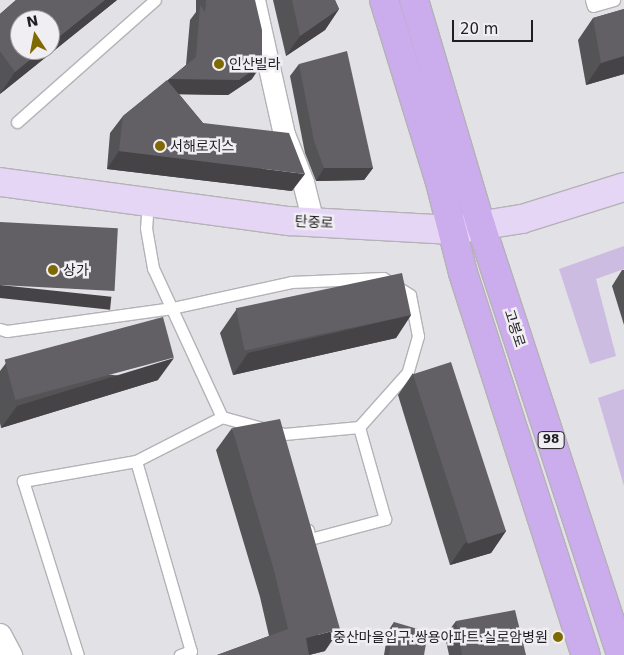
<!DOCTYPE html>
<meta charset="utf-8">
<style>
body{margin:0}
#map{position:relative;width:624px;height:655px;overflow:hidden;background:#e2e1e5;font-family:"DejaVu Sans","Noto Sans KR",sans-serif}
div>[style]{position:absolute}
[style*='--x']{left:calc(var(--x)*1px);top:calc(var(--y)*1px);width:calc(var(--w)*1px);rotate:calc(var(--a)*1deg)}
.green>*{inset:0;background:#cdbce2}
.roads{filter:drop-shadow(1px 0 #b4b2b6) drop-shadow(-1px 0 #b4b2b6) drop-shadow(0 1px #b4b2b6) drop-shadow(0 -1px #b4b2b6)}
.lane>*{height:11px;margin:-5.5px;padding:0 5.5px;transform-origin:5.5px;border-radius:5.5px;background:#fff}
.street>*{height:21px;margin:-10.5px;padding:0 10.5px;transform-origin:10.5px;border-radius:10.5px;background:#fff}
.secondary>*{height:28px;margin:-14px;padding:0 14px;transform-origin:14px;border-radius:14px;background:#e5d6f6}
.primary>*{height:28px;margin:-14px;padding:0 14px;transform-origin:14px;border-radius:14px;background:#cbacec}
.wall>*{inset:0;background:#545356}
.shaded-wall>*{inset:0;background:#454346;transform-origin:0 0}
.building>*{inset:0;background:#626064;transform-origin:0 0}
.dots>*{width:14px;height:14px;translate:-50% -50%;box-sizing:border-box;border:2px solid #f0eef2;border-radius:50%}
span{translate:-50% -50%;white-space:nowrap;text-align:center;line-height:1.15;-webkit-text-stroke:5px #f0eef2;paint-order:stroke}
.shield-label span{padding:1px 4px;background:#f0eef2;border:1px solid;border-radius:4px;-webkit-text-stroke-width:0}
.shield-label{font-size:12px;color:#1f1e20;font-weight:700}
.poi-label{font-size:14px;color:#1f1e20}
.left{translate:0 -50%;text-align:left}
.right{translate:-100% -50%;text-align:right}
.street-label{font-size:14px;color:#1f1e20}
.north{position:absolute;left:10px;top:10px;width:50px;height:50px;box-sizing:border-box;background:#f0eef2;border:1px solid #9c9b9e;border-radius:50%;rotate:349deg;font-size:14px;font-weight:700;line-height:20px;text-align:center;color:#1f1e20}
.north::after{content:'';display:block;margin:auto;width:18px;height:22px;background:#7f6901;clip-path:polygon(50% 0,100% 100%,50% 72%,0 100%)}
.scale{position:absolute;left:452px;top:20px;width:81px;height:22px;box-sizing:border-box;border:2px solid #1f1e20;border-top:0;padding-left:6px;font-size:15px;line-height:18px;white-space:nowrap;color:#1f1e20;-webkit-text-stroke:4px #f0eef2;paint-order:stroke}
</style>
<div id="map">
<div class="green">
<i style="clip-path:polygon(624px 246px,624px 269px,596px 279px,616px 356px,590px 364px,559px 269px)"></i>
<i style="clip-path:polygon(624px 389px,624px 486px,598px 398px)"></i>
</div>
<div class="roads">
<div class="lane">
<i style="--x:591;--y:0;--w:6;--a:72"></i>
<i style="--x:593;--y:6;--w:22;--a:-16"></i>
<i style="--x:17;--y:122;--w:184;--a:-41.5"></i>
<i style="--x:148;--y:201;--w:27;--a:94"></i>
<i style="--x:146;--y:228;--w:41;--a:80.1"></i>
<i style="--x:153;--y:268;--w:164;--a:65.2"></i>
<i style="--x:0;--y:329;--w:7;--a:16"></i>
<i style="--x:7;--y:331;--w:167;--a:-7.9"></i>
<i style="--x:172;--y:308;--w:122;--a:-12.3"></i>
<i style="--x:291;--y:282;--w:92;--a:-2.5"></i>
<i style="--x:383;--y:278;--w:32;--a:32"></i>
<i style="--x:410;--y:295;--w:42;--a:79"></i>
<i style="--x:418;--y:336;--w:37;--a:106"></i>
<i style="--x:408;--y:372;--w:74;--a:131.7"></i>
<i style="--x:359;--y:427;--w:75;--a:174.7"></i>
<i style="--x:284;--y:434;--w:64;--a:-164.7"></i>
<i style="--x:222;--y:417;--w:97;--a:152.9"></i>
<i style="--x:136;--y:461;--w:115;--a:170"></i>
<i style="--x:23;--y:481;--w:182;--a:72.5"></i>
<i style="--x:136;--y:461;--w:198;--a:73.9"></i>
<i style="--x:191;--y:651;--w:12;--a:160"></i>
<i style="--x:308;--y:530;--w:9;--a:77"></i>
<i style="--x:310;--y:539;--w:78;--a:-14.9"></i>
<i style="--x:385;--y:519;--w:96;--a:-105.8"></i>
</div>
<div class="street">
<i style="--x:254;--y:0;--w:137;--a:77.4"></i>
<i style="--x:284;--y:134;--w:52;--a:68.4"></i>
<i style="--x:303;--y:182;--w:41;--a:76"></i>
<i style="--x:0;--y:634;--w:24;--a:62"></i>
</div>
<div class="secondary">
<i style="--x:0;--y:182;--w:293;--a:7.7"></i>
<i style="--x:290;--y:221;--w:163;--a:3.2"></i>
<i style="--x:453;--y:230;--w:70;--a:-9.1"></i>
<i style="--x:522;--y:219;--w:107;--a:-17.4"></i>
</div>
<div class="primary">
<i style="--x:384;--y:0;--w:190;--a:72.9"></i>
<i style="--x:440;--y:182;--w:94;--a:75.8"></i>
<i style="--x:463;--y:273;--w:401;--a:72.2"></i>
<i style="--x:414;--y:0;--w:236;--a:73.5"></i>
<i style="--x:481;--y:226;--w:451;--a:71.9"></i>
</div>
</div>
<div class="wall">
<i style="clip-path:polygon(16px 0,117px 0,0 94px,0 14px)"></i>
<i style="clip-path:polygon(196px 0,255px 0,252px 79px,228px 95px,179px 94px,203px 123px,292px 191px,107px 169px,110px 133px,123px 116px,168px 80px,186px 65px,190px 20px,196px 12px)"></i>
<i style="clip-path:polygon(273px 0,335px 0,339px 9px,325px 30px,286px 56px)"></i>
<i style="clip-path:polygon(624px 9px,624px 74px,586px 85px,578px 40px,593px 18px)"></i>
<i style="clip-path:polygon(299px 64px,373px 168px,364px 180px,316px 181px,305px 153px,290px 76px)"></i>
<i style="clip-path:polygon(622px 270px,624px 270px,624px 325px,612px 286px)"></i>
<i style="clip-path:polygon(236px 310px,411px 315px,396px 338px,233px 375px,220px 333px)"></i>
<i style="clip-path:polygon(6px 363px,158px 380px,1px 428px,0 423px,0 371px)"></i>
<i style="clip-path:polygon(413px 373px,506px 531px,491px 553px,450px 565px,398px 395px)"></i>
<i style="clip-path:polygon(232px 428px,325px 651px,309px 655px,217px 655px,269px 636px,260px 597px,216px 450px)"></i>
<i style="clip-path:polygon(456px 621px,526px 655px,449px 655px,445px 636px)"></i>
<i style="clip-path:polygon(394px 622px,424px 655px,384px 655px,388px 631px)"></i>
</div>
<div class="shaded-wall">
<i style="clip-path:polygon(105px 0,117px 0,0 94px,15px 72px,42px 50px,50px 50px,50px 44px)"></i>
<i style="clip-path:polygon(339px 9px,325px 30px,286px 56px,300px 36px)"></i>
<i style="clip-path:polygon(624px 56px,624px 74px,586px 85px,601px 63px)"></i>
<i style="clip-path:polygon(262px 64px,252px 79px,228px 95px,159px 94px,169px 79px)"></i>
<i style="clip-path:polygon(119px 151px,305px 174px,292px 191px,107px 169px)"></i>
<i style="clip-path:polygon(324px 168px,373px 168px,364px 180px,316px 181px)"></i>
<i style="left:0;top:285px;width:112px;height:13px;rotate:6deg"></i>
<i style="clip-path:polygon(411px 315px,396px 338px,233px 375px,248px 353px)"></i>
<i style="clip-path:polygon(174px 358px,158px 380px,1px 428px,17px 406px)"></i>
<i style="clip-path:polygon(506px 531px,491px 553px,450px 565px,465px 543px)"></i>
<i style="clip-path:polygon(340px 629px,325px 651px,309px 655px,294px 655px,306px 638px)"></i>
</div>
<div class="building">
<i style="clip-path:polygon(16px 0,105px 0,50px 44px,50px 20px,20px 20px,20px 50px,42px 50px,15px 72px,0 51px,0 14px)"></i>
<i style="clip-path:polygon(206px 0,255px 0,262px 30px,262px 64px,239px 80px,169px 79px,196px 57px,200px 5px,205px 12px)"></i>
<i style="clip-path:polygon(292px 0,335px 0,339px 9px,300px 36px)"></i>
<i style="clip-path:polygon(624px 9px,624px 56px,601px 63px,593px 18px)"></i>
<i style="clip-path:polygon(347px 51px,373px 168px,324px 168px,314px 141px,299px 64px)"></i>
<i style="clip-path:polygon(167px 80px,203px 123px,289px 133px,305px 174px,119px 151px,123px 116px)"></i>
<i style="left:0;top:222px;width:118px;height:63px;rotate:3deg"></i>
<i style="left:402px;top:273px;width:43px;height:170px;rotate:78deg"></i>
<i style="left:163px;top:317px;width:42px;height:164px;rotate:75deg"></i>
<i style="left:451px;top:362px;width:178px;height:40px;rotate:72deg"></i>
<i style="clip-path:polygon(280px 419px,340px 629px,306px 638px,309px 655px,217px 655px,288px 629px,275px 574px,232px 428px)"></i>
<i style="clip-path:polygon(515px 610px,526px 655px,462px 655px,456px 621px)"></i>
<i style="clip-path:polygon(394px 622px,428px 632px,424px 655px,389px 655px)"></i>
</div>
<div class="dots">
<i style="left:219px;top:64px;background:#7f6901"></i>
<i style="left:160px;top:146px;background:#7f6901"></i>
<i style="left:53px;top:270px;background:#7f6901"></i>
<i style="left:558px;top:637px;background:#7f6901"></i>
</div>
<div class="shield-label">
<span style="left:551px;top:440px">98</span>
</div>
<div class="poi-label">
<span class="left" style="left:229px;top:64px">인산빌라</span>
<span class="left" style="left:170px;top:146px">서해로지스</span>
<span class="left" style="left:63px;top:270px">상가</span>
<span class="right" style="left:548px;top:637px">중산마을입구.쌍용아파트.실로암병원</span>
</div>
<div class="street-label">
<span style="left:314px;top:222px;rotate:3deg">탄중로</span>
<span style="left:515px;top:328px;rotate:72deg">고봉로</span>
</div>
<div class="north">N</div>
<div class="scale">20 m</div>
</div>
